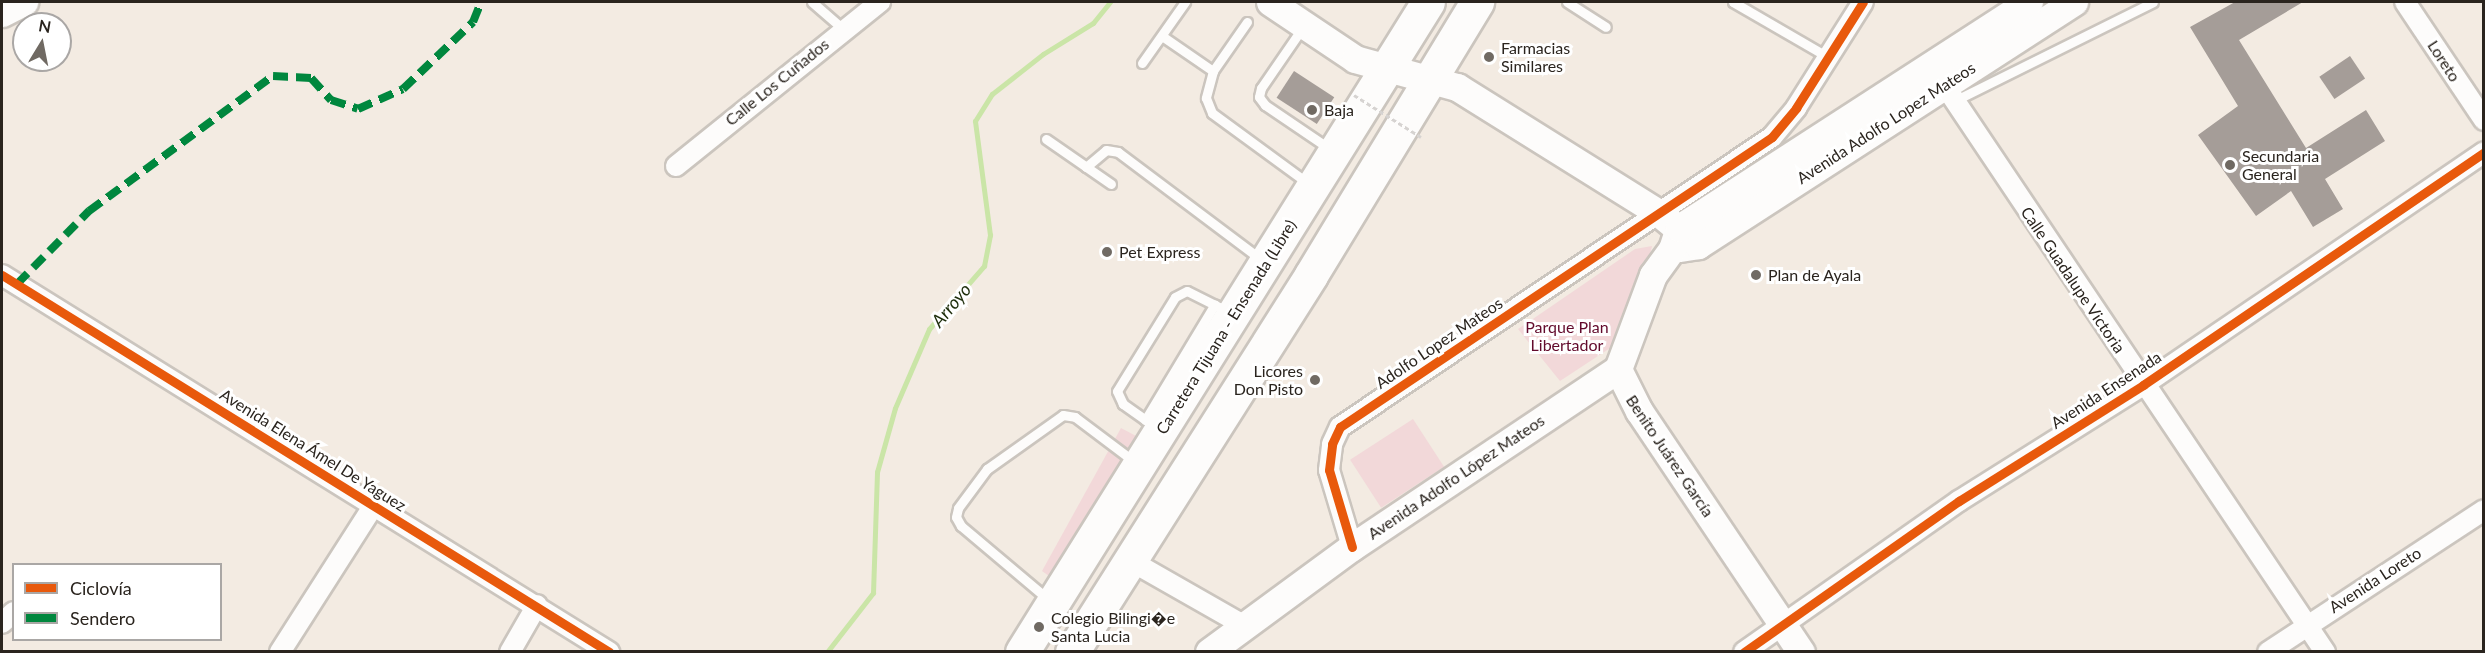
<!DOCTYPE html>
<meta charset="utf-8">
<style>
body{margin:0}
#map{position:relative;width:2485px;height:653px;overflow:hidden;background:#f3ebe2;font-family:Lato,sans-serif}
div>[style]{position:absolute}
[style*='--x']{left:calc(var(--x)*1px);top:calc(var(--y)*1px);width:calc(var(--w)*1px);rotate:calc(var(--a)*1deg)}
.green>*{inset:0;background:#f2d8d9;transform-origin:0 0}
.stream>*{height:5px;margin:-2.5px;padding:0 2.5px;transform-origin:2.5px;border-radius:2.5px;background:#cae5a7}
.building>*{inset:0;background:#a59d98;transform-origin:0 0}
.roads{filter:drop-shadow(2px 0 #cbc5be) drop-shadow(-2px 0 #cbc5be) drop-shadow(0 2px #cbc5be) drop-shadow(0 -2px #cbc5be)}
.lane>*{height:9px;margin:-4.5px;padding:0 4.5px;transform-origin:4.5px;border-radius:4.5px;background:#fdfcfb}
.street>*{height:20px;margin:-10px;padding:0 10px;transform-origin:10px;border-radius:10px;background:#fdfcfb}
.secondary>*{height:27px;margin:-13.5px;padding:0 13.5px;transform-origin:13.5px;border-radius:13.5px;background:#fdfcfb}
.highway>*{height:33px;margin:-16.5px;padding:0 16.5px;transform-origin:16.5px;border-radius:16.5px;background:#fdfcfb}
.path-bridge>*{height:3px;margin-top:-1.5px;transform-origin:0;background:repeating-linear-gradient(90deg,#d6d3d1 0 4.5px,transparent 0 7.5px)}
.quiet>*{height:8px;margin-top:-4px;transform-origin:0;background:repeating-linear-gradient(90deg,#00873e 0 15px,transparent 0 23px)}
.cycleway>*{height:9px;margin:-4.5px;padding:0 4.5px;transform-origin:4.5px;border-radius:4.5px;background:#e8590c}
.dots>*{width:16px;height:16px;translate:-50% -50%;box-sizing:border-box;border:3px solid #fff;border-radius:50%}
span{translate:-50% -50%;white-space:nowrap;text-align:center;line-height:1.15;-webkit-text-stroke:6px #fff;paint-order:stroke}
.poi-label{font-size:16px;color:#2a241e}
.left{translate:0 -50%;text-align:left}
.right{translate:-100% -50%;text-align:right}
.street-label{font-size:16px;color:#2a241e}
.park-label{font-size:16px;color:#620a2c}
.water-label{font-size:18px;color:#20300e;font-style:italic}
.frame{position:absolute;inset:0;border:3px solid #2a241e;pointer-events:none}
.legend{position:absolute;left:12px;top:563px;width:210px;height:78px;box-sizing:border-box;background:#fff;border:2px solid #aaa7a5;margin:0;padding:8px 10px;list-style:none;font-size:18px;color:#2a241e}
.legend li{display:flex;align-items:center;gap:12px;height:30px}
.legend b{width:30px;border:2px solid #aaa7a5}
.north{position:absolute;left:12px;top:12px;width:60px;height:60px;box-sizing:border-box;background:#fff;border:2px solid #aaa7a5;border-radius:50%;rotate:10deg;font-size:16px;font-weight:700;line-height:24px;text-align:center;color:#2a241e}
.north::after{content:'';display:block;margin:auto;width:21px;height:27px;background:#706a63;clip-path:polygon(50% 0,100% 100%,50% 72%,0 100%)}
</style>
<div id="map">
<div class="green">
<i style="clip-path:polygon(1652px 246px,1633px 333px,1560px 381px,1518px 329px,1635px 249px)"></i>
<i style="left:1413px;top:419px;width:57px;height:75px;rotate:57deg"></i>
<i style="clip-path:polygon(1121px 428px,1138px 437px,1053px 579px,1042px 571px)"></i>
</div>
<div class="stream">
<i style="--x:827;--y:652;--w:75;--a:-52.1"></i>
<i style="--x:873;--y:593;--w:121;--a:-88.1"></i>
<i style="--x:877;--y:472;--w:66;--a:-74.3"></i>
<i style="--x:895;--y:408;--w:86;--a:-66.7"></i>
<i style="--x:929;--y:329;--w:84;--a:-48.9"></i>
<i style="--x:984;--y:266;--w:32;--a:-79"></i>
<i style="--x:990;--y:235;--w:115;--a:-97.5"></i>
<i style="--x:975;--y:121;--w:32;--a:-58"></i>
<i style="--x:992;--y:94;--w:65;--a:-38.1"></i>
<i style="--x:1043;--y:54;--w:59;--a:-31.8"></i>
<i style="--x:1093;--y:23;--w:27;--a:-51"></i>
</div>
<div class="building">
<i style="clip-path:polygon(2235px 2px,2303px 2px,2239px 40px,2306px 148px,2366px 110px,2385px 141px,2325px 179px,2343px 209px,2313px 227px,2291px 191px,2256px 216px,2198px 135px,2238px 106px,2190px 27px)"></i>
<i style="left:2350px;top:56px;width:27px;height:37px;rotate:56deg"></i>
<i style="left:1294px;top:71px;width:48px;height:32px;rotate:33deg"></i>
</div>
<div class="roads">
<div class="lane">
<i style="--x:812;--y:2;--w:41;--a:41.1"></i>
<i style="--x:1567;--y:2;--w:46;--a:32.7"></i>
<i style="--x:1733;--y:2;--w:110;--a:30.1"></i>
<i style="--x:1247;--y:22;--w:60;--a:124.8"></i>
<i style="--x:1213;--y:71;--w:28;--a:105"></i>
<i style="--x:1206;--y:98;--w:16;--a:68"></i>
<i style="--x:1212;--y:113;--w:120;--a:36.2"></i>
<i style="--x:1303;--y:27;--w:74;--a:124.5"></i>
<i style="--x:1261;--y:88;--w:9;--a:103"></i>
<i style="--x:1259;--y:97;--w:10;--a:53"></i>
<i style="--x:1265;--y:105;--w:78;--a:34.1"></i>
<i style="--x:1162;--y:36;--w:62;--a:34.5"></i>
<i style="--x:1142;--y:63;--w:75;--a:-54.8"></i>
<i style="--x:1954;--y:101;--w:222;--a:-26.4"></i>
<i style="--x:1046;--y:139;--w:79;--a:34.7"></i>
<i style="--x:1086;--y:167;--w:26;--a:-40"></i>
<i style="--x:1106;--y:150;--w:12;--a:9"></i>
<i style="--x:1118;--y:152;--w:180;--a:36.9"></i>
<i style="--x:1145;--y:420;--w:135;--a:-58.9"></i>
<i style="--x:1157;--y:428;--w:42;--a:-144.8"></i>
<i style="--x:1123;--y:404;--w:14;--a:-115"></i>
<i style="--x:1117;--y:391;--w:110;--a:-58.3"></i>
<i style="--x:1175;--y:297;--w:13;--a:-27"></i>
<i style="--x:1187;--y:291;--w:47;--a:26.6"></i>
<i style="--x:1049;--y:600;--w:115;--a:-139.9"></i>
<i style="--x:961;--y:526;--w:10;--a:-119"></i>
<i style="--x:956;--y:517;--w:9;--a:-77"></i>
<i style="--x:958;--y:508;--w:49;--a:-53.4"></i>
<i style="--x:987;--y:469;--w:93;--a:-35.4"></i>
<i style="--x:1063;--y:415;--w:12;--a:9"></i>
<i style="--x:1075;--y:417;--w:75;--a:36.9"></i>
</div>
<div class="street">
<i style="--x:2405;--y:2;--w:142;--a:56.2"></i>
<i style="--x:1945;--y:86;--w:682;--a:56.12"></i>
<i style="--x:676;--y:166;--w:262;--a:-38.8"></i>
<i style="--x:2;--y:275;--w:715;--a:31.84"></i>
<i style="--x:1352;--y:547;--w:80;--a:-106.6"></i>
<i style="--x:1329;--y:470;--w:26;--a:-83"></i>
<i style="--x:1332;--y:444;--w:19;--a:-65"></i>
<i style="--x:1340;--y:427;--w:520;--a:-33.87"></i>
<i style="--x:1772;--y:137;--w:38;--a:-50"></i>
<i style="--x:1796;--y:108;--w:125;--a:-57.7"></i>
<i style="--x:1131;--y:561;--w:129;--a:29.7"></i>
<i style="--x:2;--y:623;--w:16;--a:-43"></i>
<i style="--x:280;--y:652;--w:174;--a:-57.4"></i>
<i style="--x:510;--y:652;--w:54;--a:-60.1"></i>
<i style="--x:1744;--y:652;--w:263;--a:-35.1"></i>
<i style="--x:1959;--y:501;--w:218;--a:-32.2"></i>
<i style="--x:2143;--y:385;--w:413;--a:-34.3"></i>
<i style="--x:2268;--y:652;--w:258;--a:-33.3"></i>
</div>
<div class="secondary">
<i style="--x:1270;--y:2;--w:102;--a:33.8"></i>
<i style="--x:1355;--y:59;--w:106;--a:15.4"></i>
<i style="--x:1457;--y:87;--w:239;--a:32"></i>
<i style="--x:1660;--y:214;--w:49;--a:39.2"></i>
<i style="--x:2;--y:13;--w:25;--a:-27"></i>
<i style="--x:1680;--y:248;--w:18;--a:-9"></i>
<i style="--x:1698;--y:245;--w:448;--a:-32.9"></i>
<i style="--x:1209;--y:652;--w:177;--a:-36.3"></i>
<i style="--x:1352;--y:547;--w:320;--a:-33.8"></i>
<i style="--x:1801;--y:652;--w:290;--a:-123.9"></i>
<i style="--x:1639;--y:411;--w:47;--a:-116.6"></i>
<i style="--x:1618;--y:369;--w:100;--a:-69.6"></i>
<i style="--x:1653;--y:275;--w:32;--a:-54"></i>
<i style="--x:1672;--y:249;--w:22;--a:-72"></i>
<i style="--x:1679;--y:228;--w:417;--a:-32.9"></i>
</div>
<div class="highway">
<i style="--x:1022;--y:652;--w:766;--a:-58.01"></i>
<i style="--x:1072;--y:652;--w:446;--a:-57.6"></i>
<i style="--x:1311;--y:275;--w:320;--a:-58.7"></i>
</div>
</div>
<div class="path-bridge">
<i style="--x:1354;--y:95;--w:79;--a:32.1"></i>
</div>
<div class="quiet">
<i style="--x:17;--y:284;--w:103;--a:-45.4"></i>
<i style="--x:89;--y:211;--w:228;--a:-36.3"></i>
<i style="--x:273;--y:76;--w:38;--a:3"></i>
<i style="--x:311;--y:78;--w:30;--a:48"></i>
<i style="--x:331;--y:100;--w:28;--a:18"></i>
<i style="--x:358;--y:109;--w:49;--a:-24"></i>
<i style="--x:403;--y:89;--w:97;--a:-43.7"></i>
<i style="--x:473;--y:22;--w:22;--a:-68"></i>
</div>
<div class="cycleway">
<i style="--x:2;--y:275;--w:715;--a:31.84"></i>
<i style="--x:1352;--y:547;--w:80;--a:-106.6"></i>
<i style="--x:1329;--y:470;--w:26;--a:-83"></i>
<i style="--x:1332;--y:444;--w:19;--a:-65"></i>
<i style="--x:1340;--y:427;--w:520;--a:-33.87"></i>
<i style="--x:1772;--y:137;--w:38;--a:-50"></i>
<i style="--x:1796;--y:108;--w:125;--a:-57.7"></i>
<i style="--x:1744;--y:652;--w:263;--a:-35.1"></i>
<i style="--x:1959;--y:501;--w:218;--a:-32.2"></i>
<i style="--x:2143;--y:385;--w:413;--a:-34.3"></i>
</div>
<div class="dots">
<i style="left:1489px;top:57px;background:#706a63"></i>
<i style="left:1312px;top:110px;background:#706a63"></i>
<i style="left:2230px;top:165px;background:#706a63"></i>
<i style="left:1107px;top:252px;background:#706a63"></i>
<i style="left:1756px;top:275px;background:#706a63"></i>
<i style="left:1315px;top:380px;background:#706a63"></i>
<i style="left:1039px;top:627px;background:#706a63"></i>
</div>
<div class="poi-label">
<span class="left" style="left:1501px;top:57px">Farmacias<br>Similares</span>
<span class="left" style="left:1324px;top:110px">Baja</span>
<span class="left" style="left:2242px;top:165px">Secundaria<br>General</span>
<span class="left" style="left:1119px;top:252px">Pet Express</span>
<span class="left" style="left:1768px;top:275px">Plan de Ayala</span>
<span class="right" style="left:1303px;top:380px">Licores<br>Don Pisto</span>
<span class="left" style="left:1051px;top:627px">Colegio Bilingi�e<br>Santa Lucia</span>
</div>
<div class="street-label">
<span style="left:2444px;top:61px;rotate:57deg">Loreto</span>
<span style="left:777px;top:82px;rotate:-39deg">Calle Los Cuñados</span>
<span style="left:1886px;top:123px;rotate:-33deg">Avenida Adolfo Lopez Mateos</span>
<span style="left:2073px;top:280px;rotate:56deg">Calle Guadalupe Victoria</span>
<span style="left:1226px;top:327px;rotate:-58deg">Carretera Tijuana - Ensenada (Libre)</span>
<span style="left:1439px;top:343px;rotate:-34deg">Adolfo Lopez Mateos</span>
<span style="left:2106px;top:390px;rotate:-33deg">Avenida Ensenada</span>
<span style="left:313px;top:450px;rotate:32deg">Avenida Elena Ámel De Yaguez</span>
<span style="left:1670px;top:456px;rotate:56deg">Benito Juárez García</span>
<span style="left:1456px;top:477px;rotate:-34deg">Avenida Adolfo López Mateos</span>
<span style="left:2375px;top:580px;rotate:-33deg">Avenida Loreto</span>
</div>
<div class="park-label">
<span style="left:1567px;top:336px">Parque Plan<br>Libertador</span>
</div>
<div class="water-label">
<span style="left:951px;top:305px;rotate:-50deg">Arroyo</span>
</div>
<div class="frame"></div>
<ul class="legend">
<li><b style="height:8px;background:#e8590c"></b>Ciclovía</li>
<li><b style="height:8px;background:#00873e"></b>Sendero</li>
</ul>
<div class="north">N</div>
</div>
